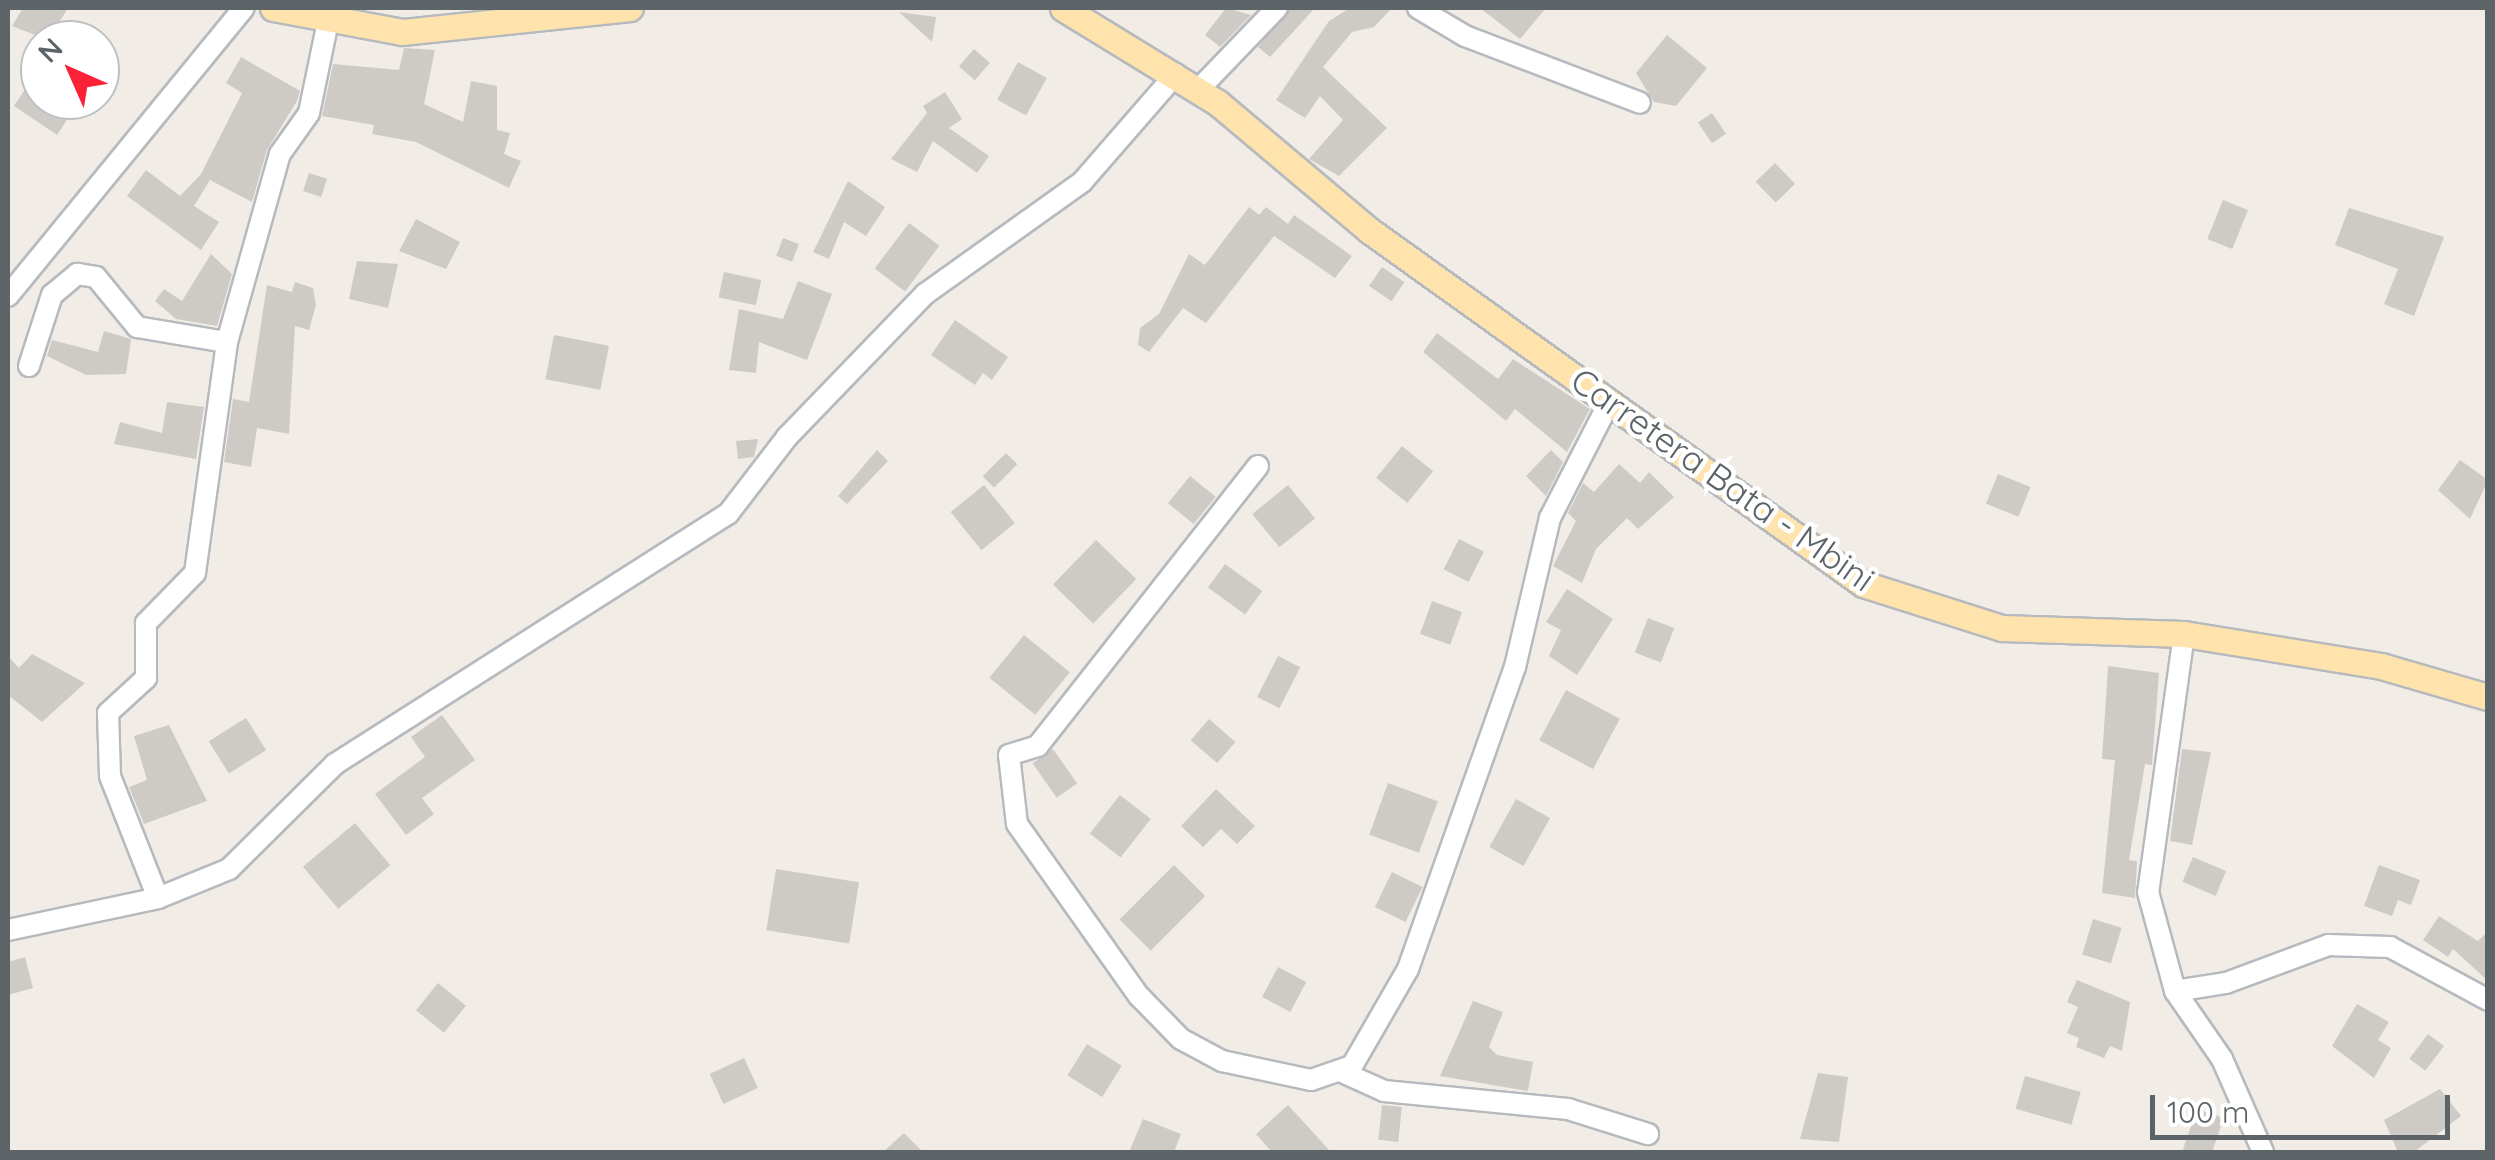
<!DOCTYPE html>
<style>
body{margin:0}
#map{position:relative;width:2495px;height:1160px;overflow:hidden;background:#f1ede6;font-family:Quicksand,sans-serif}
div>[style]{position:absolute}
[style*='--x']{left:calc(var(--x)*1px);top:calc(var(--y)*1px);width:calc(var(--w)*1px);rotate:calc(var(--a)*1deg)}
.building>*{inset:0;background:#cecac5;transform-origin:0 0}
.roads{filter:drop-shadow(2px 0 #b6babe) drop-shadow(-2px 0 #b6babe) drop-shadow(0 2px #b6babe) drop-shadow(0 -2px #b6babe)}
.minor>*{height:20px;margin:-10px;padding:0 10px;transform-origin:10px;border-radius:10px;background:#fff}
.major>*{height:25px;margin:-12.5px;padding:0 12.5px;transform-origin:12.5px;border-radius:12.5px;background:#ffe3ad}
span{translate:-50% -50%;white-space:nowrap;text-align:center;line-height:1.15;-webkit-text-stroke:9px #fff;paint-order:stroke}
.street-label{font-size:35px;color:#5d6468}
.frame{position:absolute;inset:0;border:10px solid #5d6468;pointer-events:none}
.north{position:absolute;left:20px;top:20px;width:100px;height:100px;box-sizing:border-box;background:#fff;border:2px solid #bec1c3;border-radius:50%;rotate:315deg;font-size:28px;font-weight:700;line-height:40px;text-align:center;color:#5d6468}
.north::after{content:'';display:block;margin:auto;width:35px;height:45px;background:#fb2237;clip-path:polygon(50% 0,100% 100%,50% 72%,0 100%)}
.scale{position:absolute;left:2150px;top:1095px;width:300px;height:45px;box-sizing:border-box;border:5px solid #5d6468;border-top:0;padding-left:12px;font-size:30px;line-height:35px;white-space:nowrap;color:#5d6468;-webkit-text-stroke:8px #fff;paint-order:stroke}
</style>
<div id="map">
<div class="building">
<i style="clip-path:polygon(23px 8px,68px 8px,48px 40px,12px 26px)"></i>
<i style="clip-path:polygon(1226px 8px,1251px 15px,1220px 47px,1205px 35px)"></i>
<i style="clip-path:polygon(1290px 8px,1315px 8px,1270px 57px,1258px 47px)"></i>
<i style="clip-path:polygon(1350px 8px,1392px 8px,1374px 27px,1352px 32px,1323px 67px,1387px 128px,1339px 176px,1309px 159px,1343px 120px,1320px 96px,1305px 118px,1276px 100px,1329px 21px)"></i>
<i style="clip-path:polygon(1480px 8px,1546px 8px,1520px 39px)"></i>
<i style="clip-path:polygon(899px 12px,936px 17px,932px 42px)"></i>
<i style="clip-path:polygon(1667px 35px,1707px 68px,1676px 106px,1654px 102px,1636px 73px)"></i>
<i style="clip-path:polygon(404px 48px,435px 50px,424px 104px,463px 122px,471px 81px,497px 86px,497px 130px,510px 133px,504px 154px,521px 161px,509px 188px,416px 142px,372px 134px,374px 125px,322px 116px,333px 64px,399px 70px)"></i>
<i style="left:974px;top:49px;width:21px;height:23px;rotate:41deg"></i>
<i style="clip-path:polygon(241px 57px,300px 91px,297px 101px,267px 150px,252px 202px,210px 180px,194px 206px,219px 222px,201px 250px,127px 196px,146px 170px,180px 196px,201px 174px,242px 93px,226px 83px)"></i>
<i style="left:1018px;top:62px;width:33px;height:43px;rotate:29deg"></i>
<i style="clip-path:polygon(40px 67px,40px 100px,80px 100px,57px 135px,14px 106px)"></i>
<i style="clip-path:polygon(945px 92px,962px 119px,949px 128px,989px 156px,977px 173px,933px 141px,917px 172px,891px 159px,927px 113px,923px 106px)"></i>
<i style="left:1712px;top:113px;width:25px;height:17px;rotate:56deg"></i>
<i style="left:1775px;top:163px;width:29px;height:27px;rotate:46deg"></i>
<i style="left:309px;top:173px;width:19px;height:19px;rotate:18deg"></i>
<i style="clip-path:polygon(848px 181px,885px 207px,866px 236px,844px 222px,829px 259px,813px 252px)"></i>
<i style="left:2223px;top:200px;width:27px;height:42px;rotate:22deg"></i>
<i style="clip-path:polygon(1249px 207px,1259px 215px,1266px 207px,1288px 224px,1294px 215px,1352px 256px,1335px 278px,1274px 236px,1206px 323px,1183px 308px,1149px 352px,1138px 345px,1140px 328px,1159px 314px,1189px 254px,1205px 265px)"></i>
<i style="clip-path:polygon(2349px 208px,2444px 237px,2414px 316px,2384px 304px,2398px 269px,2335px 245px)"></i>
<i style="clip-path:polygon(416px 219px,460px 242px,446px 269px,399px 251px)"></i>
<i style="left:909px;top:223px;width:38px;height:57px;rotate:37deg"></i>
<i style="left:783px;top:238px;width:17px;height:19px;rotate:21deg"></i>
<i style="clip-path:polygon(211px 254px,232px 274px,217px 326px,176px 319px,155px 301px,164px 289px,182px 301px)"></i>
<i style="clip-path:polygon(357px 261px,398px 264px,388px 308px,349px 299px)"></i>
<i style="left:1382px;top:267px;width:27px;height:23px;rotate:34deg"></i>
<i style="left:724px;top:272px;width:38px;height:26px;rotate:12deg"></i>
<i style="clip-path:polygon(798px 281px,832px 294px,807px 360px,759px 342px,756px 373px,729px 370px,739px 309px,783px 319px)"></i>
<i style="clip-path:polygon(295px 282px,313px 288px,316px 305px,309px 330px,295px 326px,289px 434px,257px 428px,251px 467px,224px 462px,233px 399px,249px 402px,267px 285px,292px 292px)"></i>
<i style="clip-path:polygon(955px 320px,1008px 357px,992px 380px,983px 373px,975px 385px,931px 355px)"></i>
<i style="clip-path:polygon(104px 331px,131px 339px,126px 374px,86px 375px,47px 356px,52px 340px,98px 352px)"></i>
<i style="clip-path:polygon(1437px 333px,1498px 379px,1513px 359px,1590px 409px,1567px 452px,1515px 409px,1506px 421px,1423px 352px)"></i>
<i style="left:554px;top:335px;width:56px;height:45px;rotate:11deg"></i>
<i style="clip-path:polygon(167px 402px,204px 407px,196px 459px,114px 444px,120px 422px,162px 433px)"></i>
<i style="clip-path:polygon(758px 439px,754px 457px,738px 459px,736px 441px)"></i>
<i style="left:1402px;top:446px;width:40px;height:41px;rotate:39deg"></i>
<i style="clip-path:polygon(877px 450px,888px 461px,847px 504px,838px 496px)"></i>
<i style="clip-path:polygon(1551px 450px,1563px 462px,1546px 496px,1526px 476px)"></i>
<i style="left:1006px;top:453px;width:16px;height:33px;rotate:45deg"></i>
<i style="clip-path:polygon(2460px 460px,2488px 480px,2470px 519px,2438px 490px)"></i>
<i style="clip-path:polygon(1619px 464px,1640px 483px,1649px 472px,1674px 497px,1638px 529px,1627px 518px,1596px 549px,1582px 583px,1553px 566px,1576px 521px,1568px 513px,1583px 483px,1594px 492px)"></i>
<i style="left:1998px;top:474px;width:35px;height:32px;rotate:22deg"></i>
<i style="left:1190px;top:476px;width:33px;height:35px;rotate:39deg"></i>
<i style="left:984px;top:485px;width:49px;height:43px;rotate:51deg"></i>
<i style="left:1288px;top:485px;width:43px;height:46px;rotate:51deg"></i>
<i style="left:1459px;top:539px;width:28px;height:34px;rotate:27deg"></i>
<i style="left:1096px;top:540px;width:56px;height:62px;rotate:44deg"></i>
<i style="left:1225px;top:564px;width:46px;height:29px;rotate:36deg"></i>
<i style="clip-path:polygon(1567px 589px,1613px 619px,1577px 675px,1549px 656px,1561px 630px,1546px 622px)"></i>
<i style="left:1432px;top:601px;width:32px;height:35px;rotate:20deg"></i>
<i style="left:1648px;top:618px;width:28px;height:37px;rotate:21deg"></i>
<i style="left:1024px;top:635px;width:59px;height:55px;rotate:39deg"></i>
<i style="clip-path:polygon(32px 654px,85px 683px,42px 722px,8px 695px,8px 656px,19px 668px)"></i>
<i style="left:1278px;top:656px;width:25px;height:46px;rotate:27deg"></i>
<i style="clip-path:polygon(2108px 666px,2159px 673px,2152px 765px,2145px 764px,2129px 860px,2137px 861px,2135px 898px,2102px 893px,2115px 760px,2102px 759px)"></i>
<i style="left:1566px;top:690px;width:61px;height:57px;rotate:28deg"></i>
<i style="clip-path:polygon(442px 715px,475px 760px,422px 798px,434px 814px,406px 835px,375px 794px,425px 757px,411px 737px)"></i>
<i style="left:246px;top:718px;width:38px;height:44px;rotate:58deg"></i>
<i style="left:1209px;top:719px;width:35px;height:28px;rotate:41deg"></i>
<i style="clip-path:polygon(169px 725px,207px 801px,144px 824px,129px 787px,147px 780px,134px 736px)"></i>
<i style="left:1053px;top:749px;width:42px;height:25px;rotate:55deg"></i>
<i style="clip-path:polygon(2182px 749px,2211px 752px,2192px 845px,2170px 841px)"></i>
<i style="left:1388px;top:783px;width:53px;height:55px;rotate:20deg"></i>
<i style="clip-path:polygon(1216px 789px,1255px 826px,1237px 844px,1221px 829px,1203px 847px,1181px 826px)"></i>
<i style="left:1120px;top:795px;width:39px;height:49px;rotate:38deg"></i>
<i style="left:1516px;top:799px;width:39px;height:55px;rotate:29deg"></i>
<i style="left:355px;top:823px;width:55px;height:68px;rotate:50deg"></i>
<i style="left:2193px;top:857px;width:36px;height:27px;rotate:23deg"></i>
<i style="left:1174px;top:865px;width:44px;height:77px;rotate:45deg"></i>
<i style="clip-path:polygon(2379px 865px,2420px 880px,2411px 905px,2398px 900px,2392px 916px,2364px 906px)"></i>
<i style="left:776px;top:869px;width:84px;height:62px;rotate:9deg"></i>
<i style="left:1392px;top:872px;width:34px;height:39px;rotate:26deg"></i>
<i style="clip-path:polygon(2439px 916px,2478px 941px,2488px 931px,2488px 981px,2453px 949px,2448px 957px,2423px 940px)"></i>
<i style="left:2093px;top:919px;width:30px;height:37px;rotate:17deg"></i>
<i style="clip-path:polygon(25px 957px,33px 988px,8px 995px,8px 962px)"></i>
<i style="left:1278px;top:967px;width:32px;height:34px;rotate:28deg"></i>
<i style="clip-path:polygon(2077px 980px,2130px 1002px,2122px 1051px,2110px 1046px,2104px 1058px,2076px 1047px,2079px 1038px,2067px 1033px,2078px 1007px,2067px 1002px)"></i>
<i style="left:438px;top:983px;width:36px;height:35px;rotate:39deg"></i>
<i style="clip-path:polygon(1473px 1001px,1503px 1012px,1489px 1047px,1497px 1055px,1533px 1062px,1528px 1091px,1440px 1076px)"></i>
<i style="clip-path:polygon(2357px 1004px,2389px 1022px,2378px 1040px,2391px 1048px,2374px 1078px,2332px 1046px)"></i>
<i style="left:2428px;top:1034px;width:20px;height:31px;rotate:37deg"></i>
<i style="left:1087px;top:1044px;width:41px;height:37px;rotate:32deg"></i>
<i style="left:744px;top:1058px;width:33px;height:38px;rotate:65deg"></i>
<i style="clip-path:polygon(1818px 1073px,1848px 1077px,1839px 1142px,1800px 1139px)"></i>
<i style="left:2025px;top:1076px;width:58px;height:34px;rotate:16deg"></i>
<i style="clip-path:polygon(2440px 1089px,2461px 1116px,2414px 1152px,2398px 1152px,2384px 1120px)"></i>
<i style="clip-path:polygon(1288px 1105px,1331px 1152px,1272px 1152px,1256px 1134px)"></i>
<i style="left:1382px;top:1105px;width:20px;height:35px;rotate:6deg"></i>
<i style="clip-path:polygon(2197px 1109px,2224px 1118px,2212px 1152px,2182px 1152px)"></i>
<i style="clip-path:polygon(1143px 1119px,1181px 1134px,1174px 1152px,1129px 1152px)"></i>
<i style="clip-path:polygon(904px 1133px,923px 1152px,883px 1152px)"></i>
</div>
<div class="roads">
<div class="minor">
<i style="--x:1418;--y:8;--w:55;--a:30.8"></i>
<i style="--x:1465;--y:36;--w:187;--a:20.9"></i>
<i style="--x:1198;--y:90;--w:114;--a:-46.1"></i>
<i style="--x:8;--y:296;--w:372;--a:-50.7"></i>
<i style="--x:29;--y:366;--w:75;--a:-72.1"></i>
<i style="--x:52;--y:295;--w:33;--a:-40"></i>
<i style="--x:77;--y:274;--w:19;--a:9"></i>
<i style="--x:96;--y:277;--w:65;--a:50.6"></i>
<i style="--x:137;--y:327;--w:91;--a:9.5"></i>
<i style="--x:1258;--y:466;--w:356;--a:128.2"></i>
<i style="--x:1038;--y:746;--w:30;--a:163"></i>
<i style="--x:1009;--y:755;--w:69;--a:83.4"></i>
<i style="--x:1017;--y:824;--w:211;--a:54.7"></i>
<i style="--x:1139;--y:996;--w:60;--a:45.7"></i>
<i style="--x:1181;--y:1039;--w:47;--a:28.2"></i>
<i style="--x:1222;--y:1061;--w:91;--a:12.1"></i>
<i style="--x:1311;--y:1080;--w:43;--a:-18.9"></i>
<i style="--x:1352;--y:1066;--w:112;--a:-60"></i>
<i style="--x:1408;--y:969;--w:320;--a:-70.5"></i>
<i style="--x:1515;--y:667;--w:153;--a:-76.8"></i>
<i style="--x:1550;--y:518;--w:131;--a:-62.9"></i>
<i style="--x:2184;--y:634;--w:260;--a:97.9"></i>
<i style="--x:2148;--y:892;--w:103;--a:74.7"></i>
<i style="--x:2175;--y:991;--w:83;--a:55.3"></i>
<i style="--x:2222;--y:1059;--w:102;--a:66.2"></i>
<i style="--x:158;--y:898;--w:131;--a:-111.5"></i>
<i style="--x:110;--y:776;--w:63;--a:-91.8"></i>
<i style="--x:108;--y:713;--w:52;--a:-42.6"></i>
<i style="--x:146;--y:678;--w:55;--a:-90"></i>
<i style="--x:146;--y:623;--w:70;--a:-45.6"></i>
<i style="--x:195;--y:573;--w:233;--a:-82.1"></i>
<i style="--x:227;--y:342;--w:195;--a:-74.3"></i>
<i style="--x:280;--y:154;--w:50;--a:-54.7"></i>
<i style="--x:309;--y:113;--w:94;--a:-78.3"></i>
<i style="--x:8;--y:930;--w:153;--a:-12"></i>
<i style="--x:158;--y:898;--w:77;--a:-22.2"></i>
<i style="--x:229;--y:869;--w:149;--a:-44.7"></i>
<i style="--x:335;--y:764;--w:466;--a:-32.5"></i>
<i style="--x:728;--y:514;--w:97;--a:-52.5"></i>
<i style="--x:787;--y:437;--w:199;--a:-46"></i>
<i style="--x:925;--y:294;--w:193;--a:-35.5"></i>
<i style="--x:1082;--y:182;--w:143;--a:-49"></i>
<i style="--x:2175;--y:991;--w:52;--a:-8.9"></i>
<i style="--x:2226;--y:983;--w:109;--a:-20.4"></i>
<i style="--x:2328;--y:945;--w:62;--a:1.8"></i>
<i style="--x:2390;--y:947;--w:111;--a:28.4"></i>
<i style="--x:1342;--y:1072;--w:46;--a:24.3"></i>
<i style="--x:1384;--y:1091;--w:185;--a:5.6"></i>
<i style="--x:1568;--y:1109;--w:84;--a:17.4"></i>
</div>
<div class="major">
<i style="--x:273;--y:8;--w:131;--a:10.5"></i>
<i style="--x:402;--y:32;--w:229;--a:-6"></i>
<i style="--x:1063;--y:8;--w:182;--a:31.5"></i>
<i style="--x:1218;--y:103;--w:199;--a:40.1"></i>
<i style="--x:1370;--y:231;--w:606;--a:35.6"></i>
<i style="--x:1863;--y:584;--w:146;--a:17.6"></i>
<i style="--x:2002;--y:628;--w:182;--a:1.9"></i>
<i style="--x:2184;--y:634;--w:200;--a:9.2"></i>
<i style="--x:2381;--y:666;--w:111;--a:16.2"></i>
</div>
</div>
<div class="street-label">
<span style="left:1723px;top:479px;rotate:35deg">Carretera Bata - Mbini</span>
</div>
<div class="frame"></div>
<div class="north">N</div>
<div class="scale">100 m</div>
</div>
